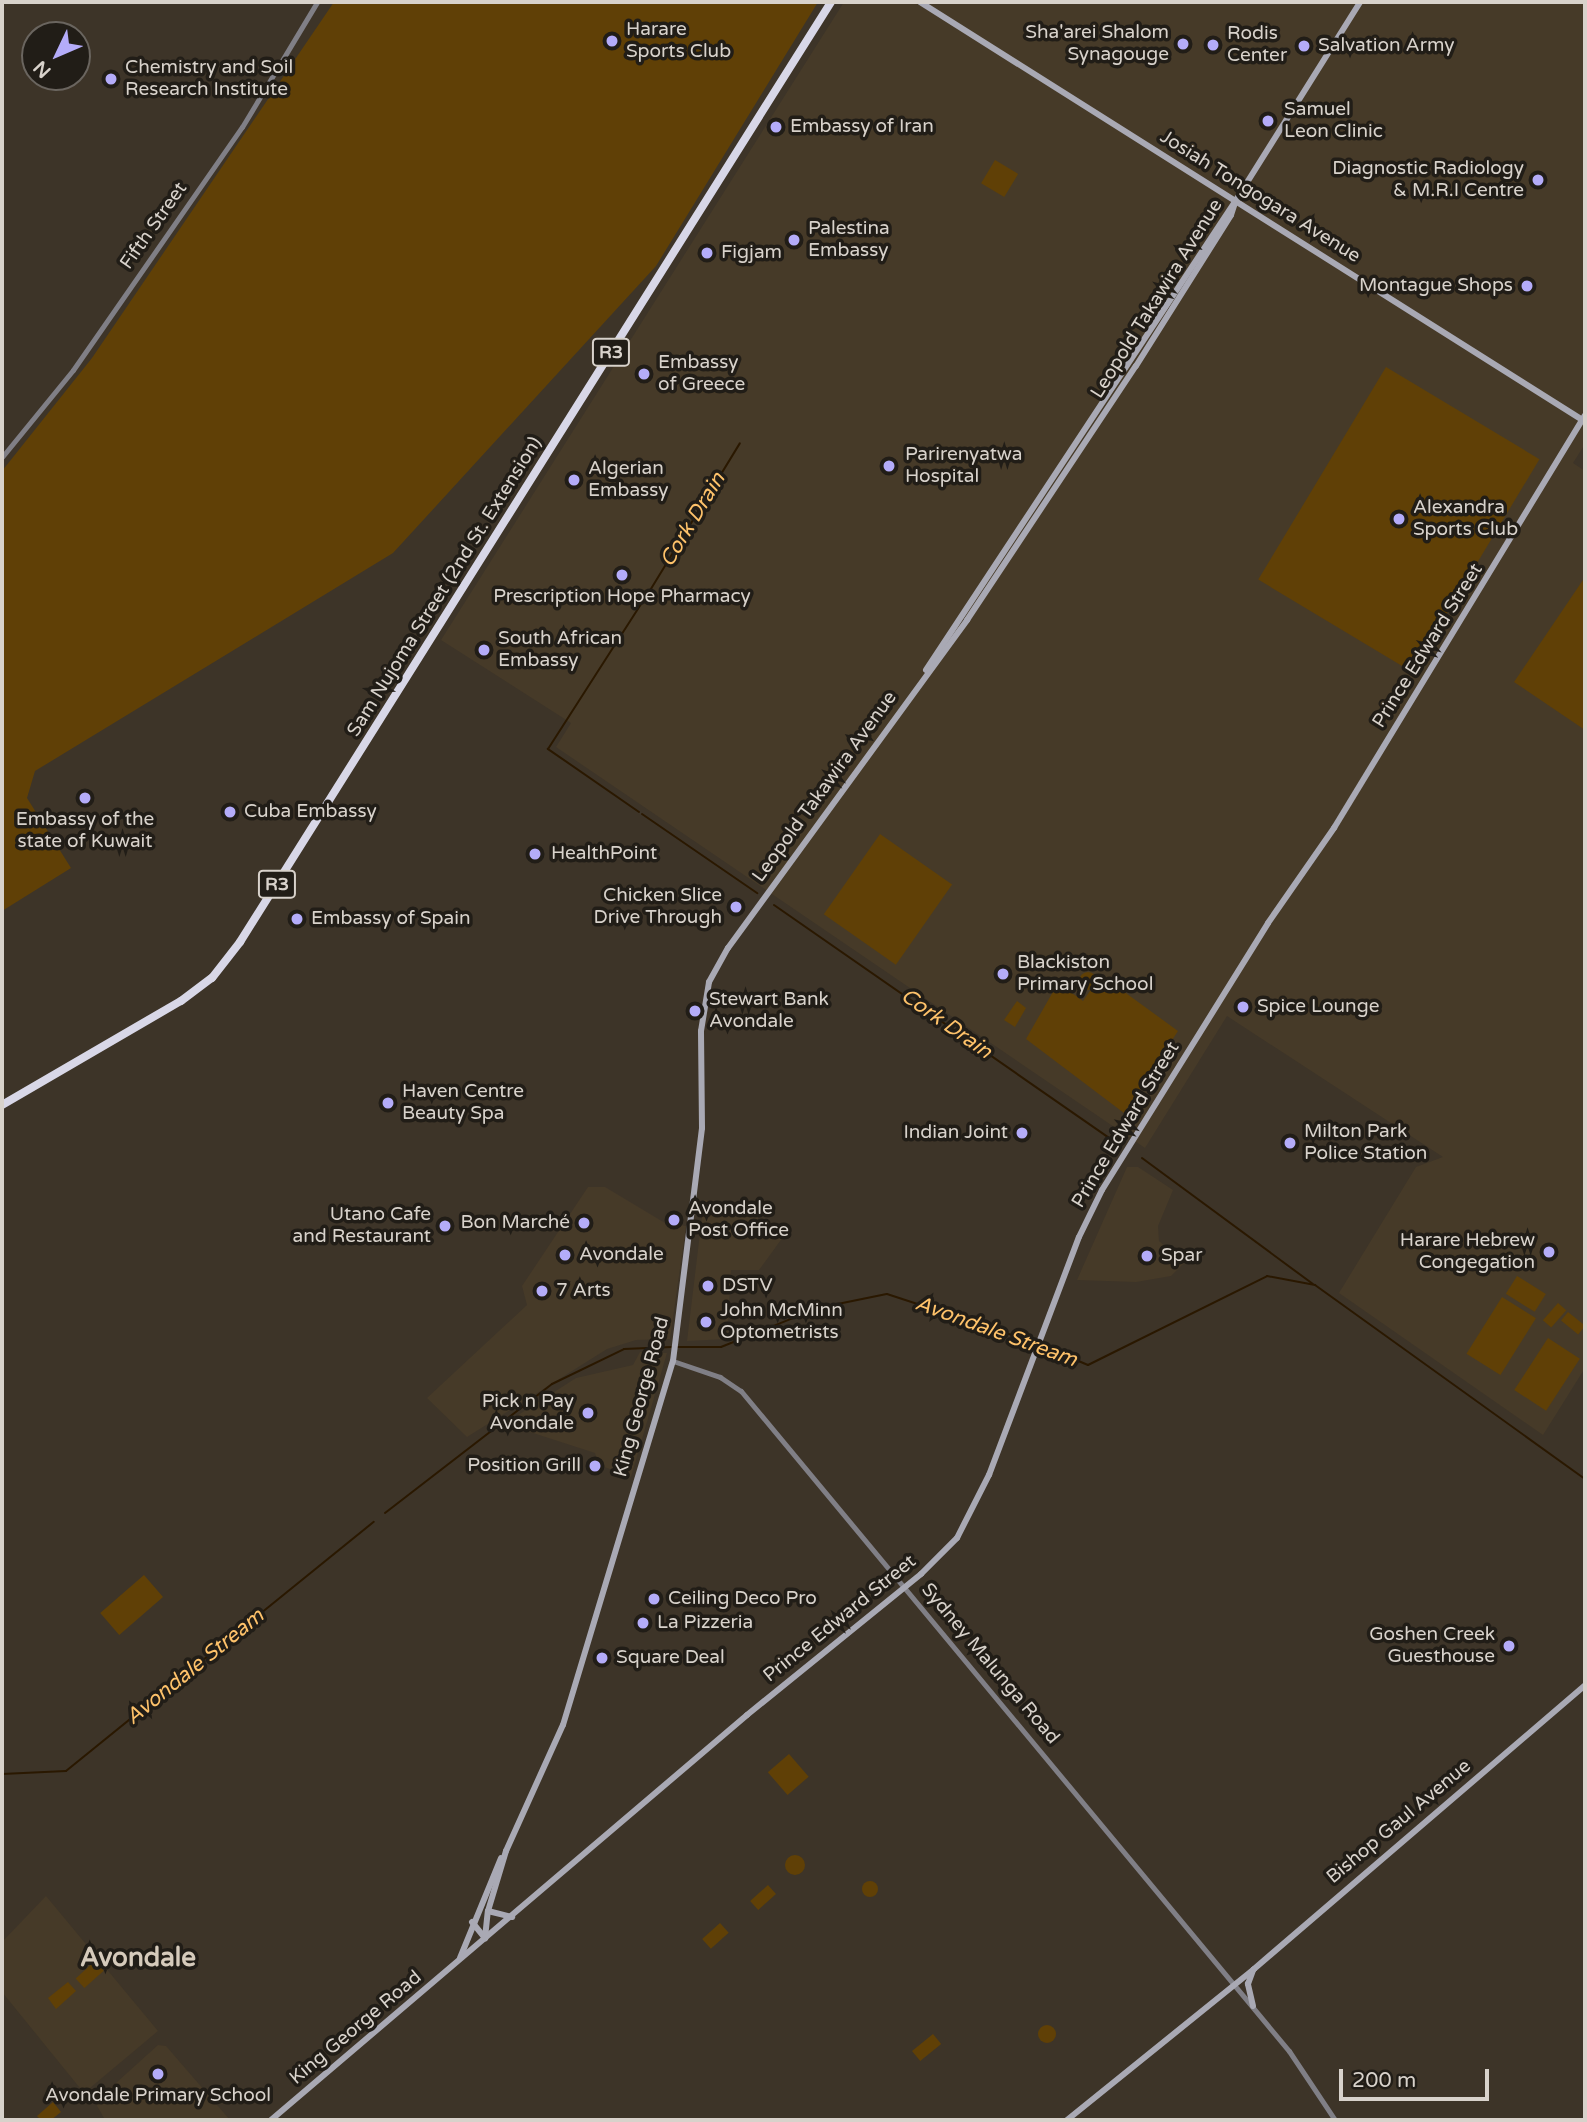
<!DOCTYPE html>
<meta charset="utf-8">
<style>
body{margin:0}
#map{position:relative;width:1587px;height:2122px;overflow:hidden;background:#3d3428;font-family:"Varela Round",sans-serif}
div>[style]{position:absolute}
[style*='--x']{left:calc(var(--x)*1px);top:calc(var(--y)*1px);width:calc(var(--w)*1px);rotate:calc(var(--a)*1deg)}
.built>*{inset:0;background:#463a28}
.green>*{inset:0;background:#604006;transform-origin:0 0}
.round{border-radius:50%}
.stream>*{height:2px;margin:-1px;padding:0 1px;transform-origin:1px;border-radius:1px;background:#2a1800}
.tertiary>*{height:5px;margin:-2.5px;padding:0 2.5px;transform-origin:2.5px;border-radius:2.5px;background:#807f86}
.secondary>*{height:6px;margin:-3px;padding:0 3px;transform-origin:3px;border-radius:3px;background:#a9a9b4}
.trunk>*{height:8px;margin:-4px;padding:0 4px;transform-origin:4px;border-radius:4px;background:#d8d7e7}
.dots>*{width:19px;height:19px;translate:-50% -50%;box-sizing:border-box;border:4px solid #211d17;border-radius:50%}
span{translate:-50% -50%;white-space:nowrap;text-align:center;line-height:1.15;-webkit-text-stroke:7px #211d17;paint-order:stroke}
.shield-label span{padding:2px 5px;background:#211d17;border:2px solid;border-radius:5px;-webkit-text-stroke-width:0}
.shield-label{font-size:18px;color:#d8d2cb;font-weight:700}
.poi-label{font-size:19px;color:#d8d2cb}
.left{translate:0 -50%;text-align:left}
.right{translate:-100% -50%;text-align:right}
.street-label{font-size:19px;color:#d8d2cb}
.water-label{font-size:21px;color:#fec26a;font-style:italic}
.district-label{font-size:26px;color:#d5cabb;font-weight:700}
.frame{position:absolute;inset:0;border:4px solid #d8d2cb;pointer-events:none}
.north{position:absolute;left:21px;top:21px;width:70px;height:70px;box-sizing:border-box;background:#211d17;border:2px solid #6a655f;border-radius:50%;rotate:226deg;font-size:19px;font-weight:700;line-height:28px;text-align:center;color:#d8d2cb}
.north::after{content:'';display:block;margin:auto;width:24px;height:32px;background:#b4acf9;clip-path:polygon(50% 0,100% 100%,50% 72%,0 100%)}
.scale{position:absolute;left:1339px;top:2069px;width:150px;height:32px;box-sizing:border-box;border:4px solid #d8d2cb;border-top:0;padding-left:9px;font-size:21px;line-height:24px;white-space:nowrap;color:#d8d2cb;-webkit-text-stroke:5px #211d17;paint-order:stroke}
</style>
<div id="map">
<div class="built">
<i style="clip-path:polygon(844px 2px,1585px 2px,1585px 444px,1573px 463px,1585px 471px,1585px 1368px,1543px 1435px,1339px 1293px,1416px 1167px,1443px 1157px,1227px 1016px,1145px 1148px,556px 747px,571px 723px,441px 640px)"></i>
<i style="clip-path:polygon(1127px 1167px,1138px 1167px,1173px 1190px,1158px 1226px,1159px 1241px,1184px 1263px,1171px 1276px,1136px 1282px,1077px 1280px)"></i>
<i style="clip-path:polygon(588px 1187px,605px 1187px,665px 1223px,686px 1226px,670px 1339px,636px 1340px,607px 1349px,467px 1437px,427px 1398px,527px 1305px,522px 1286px)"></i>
<i style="clip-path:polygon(704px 1200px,741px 1206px,783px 1237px,759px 1270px,731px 1270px,727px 1339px,687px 1341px)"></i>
<i style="clip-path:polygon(640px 1352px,667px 1353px,631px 1477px,599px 1465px,595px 1453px,530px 1432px,515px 1417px,576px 1378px,633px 1365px)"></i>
<i style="clip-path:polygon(46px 1896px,158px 2031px,84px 2093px,2px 1992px,2px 1942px)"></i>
<i style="clip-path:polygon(158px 2045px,166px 2046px,230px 2120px,105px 2120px,95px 2102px)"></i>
</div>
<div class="green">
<i style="clip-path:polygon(334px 2px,818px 2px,656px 266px,393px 553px,35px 771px,27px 798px,71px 868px,2px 911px,2px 471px,92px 358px)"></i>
<i style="left:995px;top:160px;width:27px;height:27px;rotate:31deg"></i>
<i style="left:1386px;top:367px;width:179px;height:248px;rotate:31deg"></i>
<i style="clip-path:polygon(1585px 577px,1585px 730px,1514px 682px)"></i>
<i style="left:880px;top:834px;width:88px;height:98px;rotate:35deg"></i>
<i class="round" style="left:1079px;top:972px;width:18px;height:18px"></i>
<i style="clip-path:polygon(1101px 975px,1178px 1031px,1124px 1113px,1026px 1039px,1058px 983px,1083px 1001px)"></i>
<i style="clip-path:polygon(1017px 1001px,1026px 1008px,1015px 1027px,1004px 1020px)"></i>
<i style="left:1517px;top:1276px;width:34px;height:21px;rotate:32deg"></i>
<i style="left:1502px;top:1297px;width:40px;height:67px;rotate:32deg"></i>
<i style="left:1558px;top:1303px;width:11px;height:23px;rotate:41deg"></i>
<i style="left:1568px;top:1312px;width:22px;height:11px;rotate:39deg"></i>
<i style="left:1548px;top:1338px;width:38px;height:62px;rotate:33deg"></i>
<i style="left:144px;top:1575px;width:29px;height:58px;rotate:49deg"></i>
<i style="left:789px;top:1754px;width:30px;height:28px;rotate:49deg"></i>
<i class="round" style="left:785px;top:1855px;width:20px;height:20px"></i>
<i class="round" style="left:862px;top:1881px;width:16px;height:16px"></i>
<i style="left:768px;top:1885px;width:12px;height:24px;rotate:48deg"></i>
<i style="left:720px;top:1923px;width:13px;height:24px;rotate:48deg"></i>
<i style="left:95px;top:1961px;width:13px;height:26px;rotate:48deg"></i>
<i style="clip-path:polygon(68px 1982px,76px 1991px,56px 2009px,48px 1998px)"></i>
<i class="round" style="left:1038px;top:2025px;width:18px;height:18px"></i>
<i style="left:933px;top:2034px;width:13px;height:27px;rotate:51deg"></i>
<i style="clip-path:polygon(53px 2102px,61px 2112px,51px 2120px,41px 2120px,37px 2116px)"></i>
</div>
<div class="stream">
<i style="--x:646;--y:597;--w:180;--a:-58.6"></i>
<i style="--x:639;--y:812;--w:111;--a:-145.3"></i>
<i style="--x:548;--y:749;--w:172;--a:-57.3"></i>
<i style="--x:642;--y:814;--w:140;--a:34.5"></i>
<i style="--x:774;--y:905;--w:419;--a:34.8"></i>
<i style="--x:1142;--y:1158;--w:212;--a:36.4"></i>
<i style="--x:1041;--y:1345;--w:51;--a:23.1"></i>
<i style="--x:1088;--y:1365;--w:200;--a:-26.4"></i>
<i style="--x:1267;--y:1276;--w:49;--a:10.6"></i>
<i style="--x:1315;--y:1285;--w:332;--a:35.7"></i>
<i style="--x:676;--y:1347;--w:45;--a:0"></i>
<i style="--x:721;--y:1347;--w:105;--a:-21.9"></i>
<i style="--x:818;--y:1308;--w:70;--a:-11.5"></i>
<i style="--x:887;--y:1294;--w:157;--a:18.2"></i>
<i style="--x:385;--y:1513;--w:211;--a:-37.7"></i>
<i style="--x:552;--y:1384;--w:80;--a:-25.9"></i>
<i style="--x:624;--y:1349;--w:47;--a:-2.4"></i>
<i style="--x:2;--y:1774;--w:64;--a:-2.7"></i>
<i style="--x:66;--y:1771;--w:396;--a:-39"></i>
</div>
<div class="tertiary">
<i style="--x:2;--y:457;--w:112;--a:-50.8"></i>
<i style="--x:73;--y:370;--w:296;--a:-55.2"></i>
<i style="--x:242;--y:127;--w:146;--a:-59"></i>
<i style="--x:673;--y:1361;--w:50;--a:18.8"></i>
<i style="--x:720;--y:1377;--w:25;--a:34"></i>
<i style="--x:741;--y:1391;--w:858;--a:50.3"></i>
<i style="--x:1289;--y:2051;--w:83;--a:56.3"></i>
</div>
<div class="secondary">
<i style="--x:920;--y:2;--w:785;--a:32.25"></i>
<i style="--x:926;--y:670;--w:563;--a:-56.59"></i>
<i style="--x:1236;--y:200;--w:234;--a:-57.9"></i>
<i style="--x:488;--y:1911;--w:25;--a:14"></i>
<i style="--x:472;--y:1922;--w:21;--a:51"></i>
<i style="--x:485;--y:1938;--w:27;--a:-84"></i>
<i style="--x:488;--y:1911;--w:63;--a:-73.3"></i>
<i style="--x:506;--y:1851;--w:138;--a:-65.7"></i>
<i style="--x:563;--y:1725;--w:380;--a:-73.2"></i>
<i style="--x:673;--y:1361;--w:235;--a:-82.9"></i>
<i style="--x:702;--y:1128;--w:97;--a:-90.6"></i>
<i style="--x:701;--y:1031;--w:50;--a:-80.7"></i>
<i style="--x:709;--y:982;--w:39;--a:-61"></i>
<i style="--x:728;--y:948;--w:406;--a:-53.9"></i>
<i style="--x:967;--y:620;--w:305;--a:-56.4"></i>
<i style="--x:1136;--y:366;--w:178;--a:-57.8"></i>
<i style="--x:1231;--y:215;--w:16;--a:-72"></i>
<i style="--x:460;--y:1958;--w:108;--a:-67.7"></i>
<i style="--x:1253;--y:2006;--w:23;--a:-103"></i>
<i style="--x:1248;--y:1984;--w:15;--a:-70"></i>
<i style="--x:271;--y:2120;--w:625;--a:-40.39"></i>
<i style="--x:747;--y:1715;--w:224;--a:-39"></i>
<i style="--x:921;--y:1574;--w:51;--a:-45"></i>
<i style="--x:957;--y:1538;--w:71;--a:-63.1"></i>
<i style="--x:989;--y:1475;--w:254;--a:-69.3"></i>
<i style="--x:1079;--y:1237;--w:52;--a:-63.9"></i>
<i style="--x:1102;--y:1190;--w:314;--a:-58.1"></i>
<i style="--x:1268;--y:923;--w:116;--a:-55.2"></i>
<i style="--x:1334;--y:828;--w:483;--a:-58.7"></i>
<i style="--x:1067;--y:2120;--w:240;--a:-38.9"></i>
<i style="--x:1254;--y:1969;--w:436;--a:-40.6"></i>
</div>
<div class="trunk">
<i style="--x:2;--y:1105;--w:207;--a:-30.2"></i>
<i style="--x:181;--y:1001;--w:39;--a:-37"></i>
<i style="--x:212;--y:978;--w:46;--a:-52.1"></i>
<i style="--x:240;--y:942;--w:1110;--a:-57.84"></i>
</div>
<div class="dots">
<i style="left:612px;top:41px;background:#b4acf9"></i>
<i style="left:1183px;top:44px;background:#b4acf9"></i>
<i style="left:1213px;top:45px;background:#b4acf9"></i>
<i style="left:1304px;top:46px;background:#b4acf9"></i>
<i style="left:111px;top:79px;background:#b4acf9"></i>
<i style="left:1268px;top:121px;background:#b4acf9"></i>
<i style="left:776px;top:127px;background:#b4acf9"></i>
<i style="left:1538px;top:180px;background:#b4acf9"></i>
<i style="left:794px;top:240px;background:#b4acf9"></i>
<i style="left:707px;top:253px;background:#b4acf9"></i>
<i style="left:1527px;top:286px;background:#b4acf9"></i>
<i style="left:644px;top:374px;background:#b4acf9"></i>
<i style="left:889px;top:466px;background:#b4acf9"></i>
<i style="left:574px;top:480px;background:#b4acf9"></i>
<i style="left:1399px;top:519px;background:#b4acf9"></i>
<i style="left:622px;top:575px;background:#b4acf9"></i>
<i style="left:484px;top:650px;background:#b4acf9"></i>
<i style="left:85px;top:798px;background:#b4acf9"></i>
<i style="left:230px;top:812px;background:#b4acf9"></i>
<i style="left:535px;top:854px;background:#b4acf9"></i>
<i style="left:736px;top:907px;background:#b4acf9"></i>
<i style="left:297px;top:919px;background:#b4acf9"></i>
<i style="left:1003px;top:974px;background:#b4acf9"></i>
<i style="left:1243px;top:1007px;background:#b4acf9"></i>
<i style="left:695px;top:1011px;background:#b4acf9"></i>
<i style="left:388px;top:1103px;background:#b4acf9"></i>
<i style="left:1022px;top:1133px;background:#b4acf9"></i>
<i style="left:1290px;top:1143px;background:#b4acf9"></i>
<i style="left:674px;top:1220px;background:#b4acf9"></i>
<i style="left:584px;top:1223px;background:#b4acf9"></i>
<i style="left:445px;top:1226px;background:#b4acf9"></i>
<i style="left:1549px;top:1252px;background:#b4acf9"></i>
<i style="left:565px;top:1255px;background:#b4acf9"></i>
<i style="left:1147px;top:1256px;background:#b4acf9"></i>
<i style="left:708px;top:1286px;background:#b4acf9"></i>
<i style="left:542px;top:1291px;background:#b4acf9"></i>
<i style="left:706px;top:1322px;background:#b4acf9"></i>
<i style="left:588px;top:1413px;background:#b4acf9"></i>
<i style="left:595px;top:1466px;background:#b4acf9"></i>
<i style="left:654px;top:1599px;background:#b4acf9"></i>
<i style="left:643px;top:1623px;background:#b4acf9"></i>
<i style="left:1509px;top:1646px;background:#b4acf9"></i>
<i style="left:602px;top:1658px;background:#b4acf9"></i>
<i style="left:158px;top:2074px;background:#b4acf9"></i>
</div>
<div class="shield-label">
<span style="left:611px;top:352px">R3</span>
<span style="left:277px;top:884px">R3</span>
</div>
<div class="poi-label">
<span class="left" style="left:626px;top:41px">Harare<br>Sports Club</span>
<span class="right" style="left:1169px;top:44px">Sha'arei Shalom<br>Synagouge</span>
<span class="left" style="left:1227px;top:45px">Rodis<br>Center</span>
<span class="left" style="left:1318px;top:46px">Salvation Army</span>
<span class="left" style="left:125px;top:79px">Chemistry and Soil<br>Research Institute</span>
<span class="left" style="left:1284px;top:121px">Samuel<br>Leon Clinic</span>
<span class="left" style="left:790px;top:127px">Embassy of Iran</span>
<span class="right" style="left:1524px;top:180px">Diagnostic Radiology<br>&amp; M.R.I Centre</span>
<span class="left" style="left:808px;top:240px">Palestina<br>Embassy</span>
<span class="left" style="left:721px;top:253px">Figjam</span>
<span class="right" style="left:1513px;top:286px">Montague Shops</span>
<span class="left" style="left:658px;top:374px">Embassy<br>of Greece</span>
<span class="left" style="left:905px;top:466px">Parirenyatwa<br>Hospital</span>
<span class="left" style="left:588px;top:480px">Algerian<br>Embassy</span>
<span class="left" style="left:1413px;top:519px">Alexandra<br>Sports Club</span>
<span style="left:622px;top:597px">Prescription Hope Pharmacy</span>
<span class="left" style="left:498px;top:650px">South African<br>Embassy</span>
<span class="left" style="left:244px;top:812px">Cuba Embassy</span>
<span style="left:85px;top:831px">Embassy of the<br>state of Kuwait</span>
<span class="left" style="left:551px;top:854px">HealthPoint</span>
<span class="right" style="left:722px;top:907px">Chicken Slice<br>Drive Through</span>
<span class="left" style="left:311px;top:919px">Embassy of Spain</span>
<span class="left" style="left:1017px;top:974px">Blackiston<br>Primary School</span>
<span class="left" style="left:709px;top:1011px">Stewart Bank<br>Avondale</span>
<span class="left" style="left:1257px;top:1007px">Spice Lounge</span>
<span class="left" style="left:402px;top:1103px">Haven Centre<br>Beauty Spa</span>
<span class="left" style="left:1304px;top:1143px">Milton Park<br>Police Station</span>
<span class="right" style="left:1008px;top:1133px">Indian Joint</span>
<span class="left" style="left:688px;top:1220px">Avondale<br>Post Office</span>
<span class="right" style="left:431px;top:1226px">Utano Cafe<br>and Restaurant</span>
<span class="right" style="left:570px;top:1223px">Bon Marché</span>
<span class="right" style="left:1535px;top:1252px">Harare Hebrew<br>Congegation</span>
<span class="left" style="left:579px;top:1255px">Avondale</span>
<span class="left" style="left:1161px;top:1256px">Spar</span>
<span class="left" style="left:722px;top:1286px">DSTV</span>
<span class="left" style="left:556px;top:1291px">7 Arts</span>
<span class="left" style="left:720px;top:1322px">John McMinn<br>Optometrists</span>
<span class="right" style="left:574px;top:1413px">Pick n Pay<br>Avondale</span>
<span class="right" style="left:581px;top:1466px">Position Grill</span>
<span class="left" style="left:668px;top:1599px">Ceiling Deco Pro</span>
<span class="left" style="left:657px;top:1623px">La Pizzeria</span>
<span class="right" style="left:1495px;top:1646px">Goshen Creek<br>Guesthouse</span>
<span class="left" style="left:616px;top:1658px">Square Deal</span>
<span style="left:158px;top:2096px">Avondale Primary School</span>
</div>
<div class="street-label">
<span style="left:1260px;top:197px;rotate:32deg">Josiah Tongogara Avenue</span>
<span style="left:154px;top:226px;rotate:-55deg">Fifth Street</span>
<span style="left:1157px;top:299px;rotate:-58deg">Leopold Takawira Avenue</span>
<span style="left:445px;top:587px;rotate:-58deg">Sam Nujoma Street (2nd St. Extension)</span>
<span style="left:1428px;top:646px;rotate:-58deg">Prince Edward Street</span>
<span style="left:825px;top:787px;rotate:-54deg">Leopold Takawira Avenue</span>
<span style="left:1126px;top:1125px;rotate:-59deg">Prince Edward Street</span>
<span style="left:642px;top:1397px;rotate:-75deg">King George Road</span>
<span style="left:840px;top:1619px;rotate:-39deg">Prince Edward Street</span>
<span style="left:990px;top:1664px;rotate:50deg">Sydney Malunga Road</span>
<span style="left:1399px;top:1822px;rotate:-40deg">Bishop Gaul Avenue</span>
<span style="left:356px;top:2028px;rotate:-40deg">King George Road</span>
</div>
<div class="water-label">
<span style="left:693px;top:520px;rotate:-59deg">Cork Drain</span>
<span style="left:946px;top:1024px;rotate:35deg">Cork Drain</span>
<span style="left:996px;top:1332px;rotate:20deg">Avondale Stream</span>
<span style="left:195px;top:1667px;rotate:-39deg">Avondale Stream</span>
</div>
<div class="district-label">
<span style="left:138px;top:1958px">Avondale</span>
</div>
<div class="frame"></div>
<div class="north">N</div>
<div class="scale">200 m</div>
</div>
